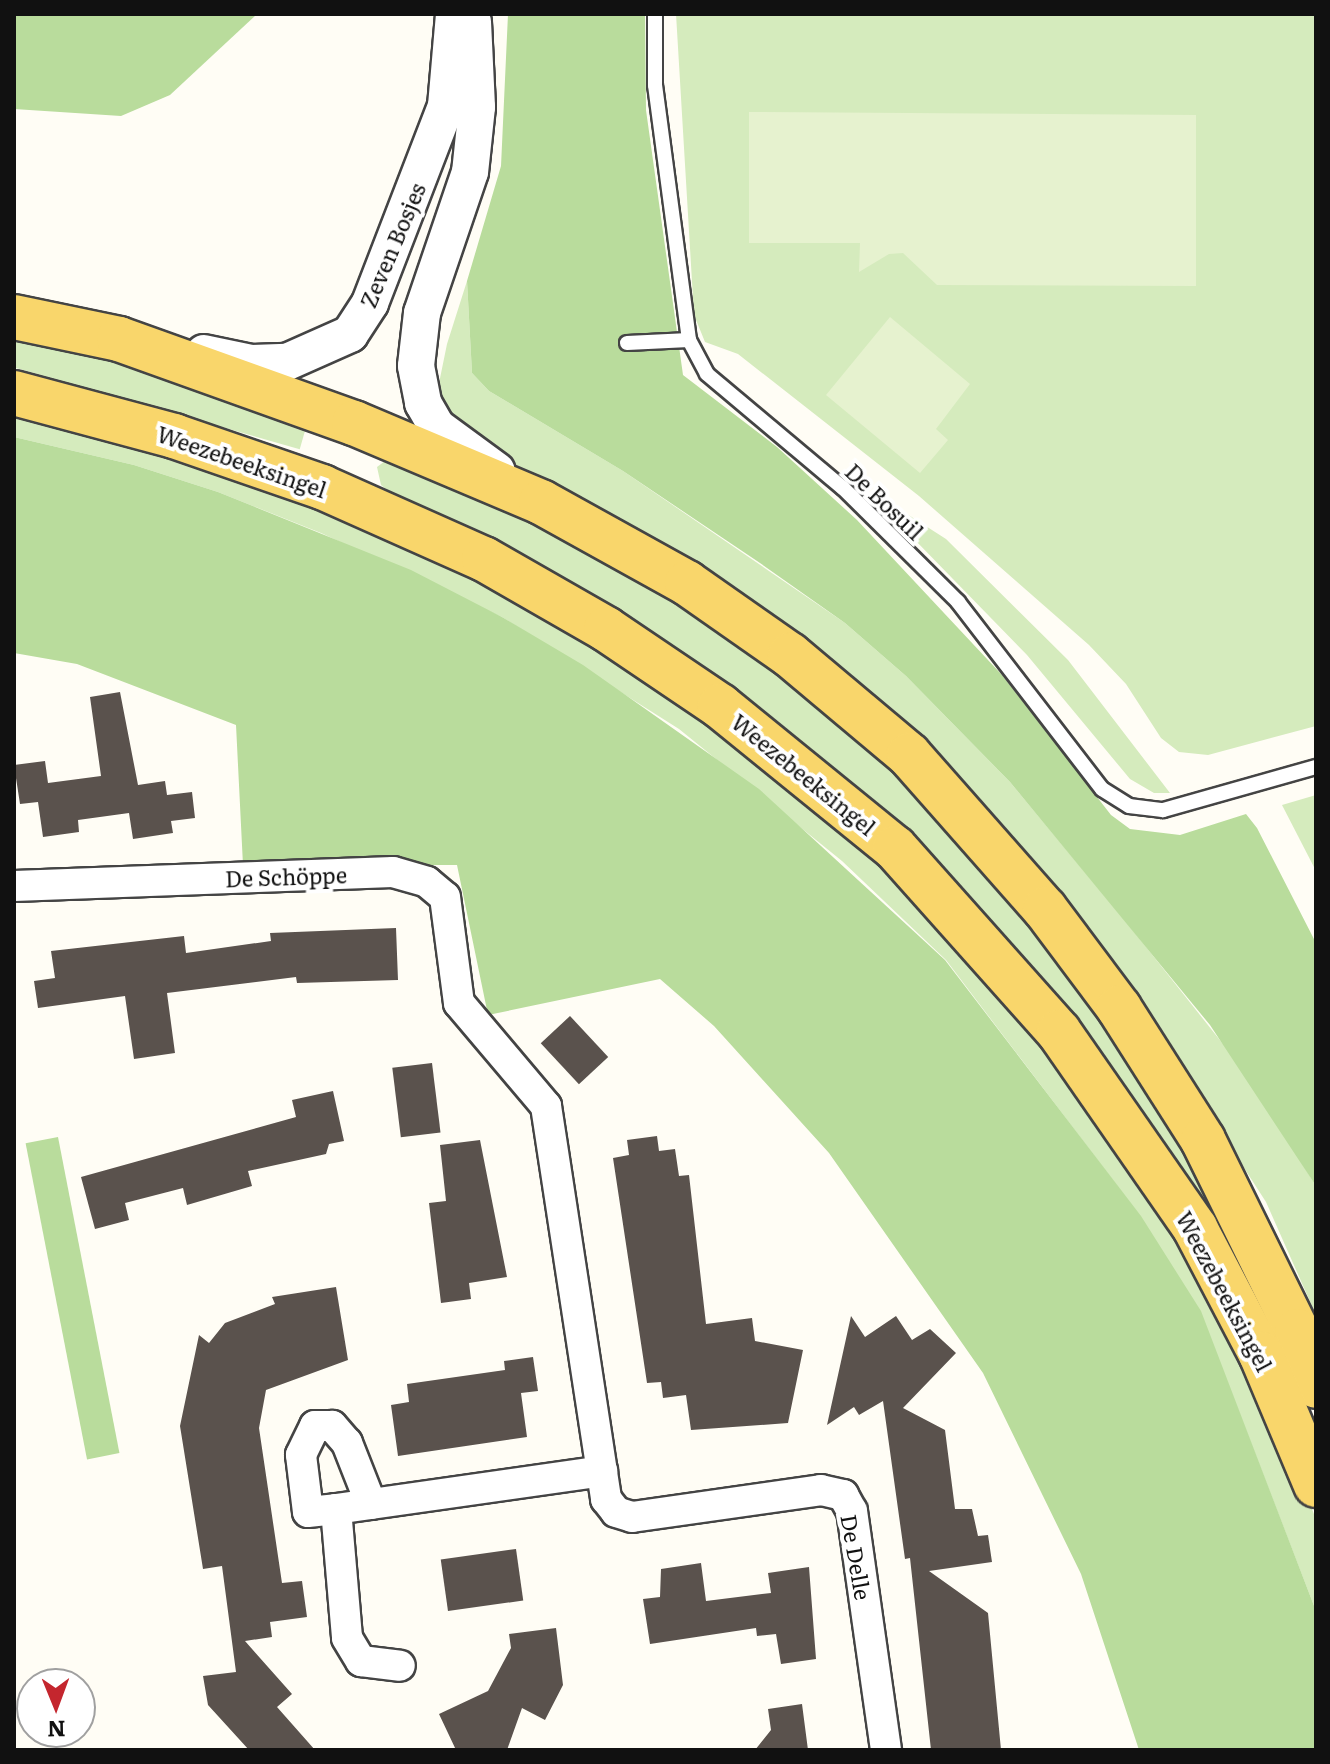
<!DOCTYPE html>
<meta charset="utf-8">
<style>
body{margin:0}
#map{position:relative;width:1330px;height:1764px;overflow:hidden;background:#fffdf5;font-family:Literata,serif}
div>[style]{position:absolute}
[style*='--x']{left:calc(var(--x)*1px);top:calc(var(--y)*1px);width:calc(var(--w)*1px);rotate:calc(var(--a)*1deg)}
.green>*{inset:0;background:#d5ebbd;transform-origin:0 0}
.forest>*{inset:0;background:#b9dc9c;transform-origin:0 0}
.pitch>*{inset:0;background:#e6f2cf}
.building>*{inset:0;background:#5a524d;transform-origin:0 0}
.roads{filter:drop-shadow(2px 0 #444) drop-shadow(-2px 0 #444) drop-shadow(0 2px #444) drop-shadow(0 -2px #444)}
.service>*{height:14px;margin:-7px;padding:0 7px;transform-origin:7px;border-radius:7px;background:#fff}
.minor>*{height:30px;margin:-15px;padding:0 15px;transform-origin:15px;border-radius:15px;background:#fff}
.tertiary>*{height:36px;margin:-18px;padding:0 18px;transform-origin:18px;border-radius:18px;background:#fff}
.primary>*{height:44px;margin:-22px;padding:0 22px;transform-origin:22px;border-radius:22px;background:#f9d66b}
span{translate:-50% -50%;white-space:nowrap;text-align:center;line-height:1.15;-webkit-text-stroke:8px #fff;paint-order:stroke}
.street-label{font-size:22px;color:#111}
.frame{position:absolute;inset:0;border:16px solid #111;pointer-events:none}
.north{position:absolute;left:16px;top:1668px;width:80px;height:80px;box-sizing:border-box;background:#fff;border:2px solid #a0a0a0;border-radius:50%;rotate:179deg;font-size:22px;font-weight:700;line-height:32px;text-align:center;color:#111}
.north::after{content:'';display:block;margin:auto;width:28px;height:36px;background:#c4262e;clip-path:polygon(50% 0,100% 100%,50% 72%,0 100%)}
</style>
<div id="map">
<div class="green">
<i style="clip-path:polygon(676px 14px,1316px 14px,1316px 726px,1208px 755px,1179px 752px,1161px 738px,1126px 684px,1089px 645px,919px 496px,738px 354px,705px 342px,694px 315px)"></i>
<i style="clip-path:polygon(467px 281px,472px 373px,489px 391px,623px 471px,845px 623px,906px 676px,1010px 782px,1127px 923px,1242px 1068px,1316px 1186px,1316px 1315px,1266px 1202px,1134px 997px,694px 568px,473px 440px,441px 403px,437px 393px,447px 344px)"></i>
<i style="left:14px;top:332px;width:307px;height:34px;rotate:16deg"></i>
<i style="clip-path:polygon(14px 408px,66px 419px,322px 507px,496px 588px,702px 713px,871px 848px,1117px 1131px,1261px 1384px,1316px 1519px,1316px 1611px,1200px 1311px,1140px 1216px,946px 960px,842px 861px,679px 729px,502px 617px,321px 533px,218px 492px,134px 465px,14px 437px)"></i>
<i style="clip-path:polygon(385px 461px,520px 513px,623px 569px,709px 622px,819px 701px,961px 830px,1142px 1067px,1219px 1216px,1207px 1218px,1140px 1110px,1080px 1028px,953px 885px,403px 503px,381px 485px,377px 467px)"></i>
<i style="clip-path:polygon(879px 496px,946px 539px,1068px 660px,1170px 793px,1154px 793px,1130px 779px,1027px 655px,876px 500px)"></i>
<i style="clip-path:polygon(1316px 795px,1316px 871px,1282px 805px)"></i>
</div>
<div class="forest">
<i style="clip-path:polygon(14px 14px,257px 14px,170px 95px,121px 116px,14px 109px)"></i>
<i style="clip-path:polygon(508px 14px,645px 14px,646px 110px,683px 375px,777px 447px,857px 520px,1002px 675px,1111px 815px,1130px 829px,1180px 835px,1246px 814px,1257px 828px,1316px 943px,1316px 1186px,1210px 1025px,1010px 782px,906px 676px,845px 623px,760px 563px,623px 471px,489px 391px,472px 373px,467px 281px,501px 166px)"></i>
<i style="clip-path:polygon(14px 437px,134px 465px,218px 492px,411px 570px,502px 617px,583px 665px,759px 789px,945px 960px,1141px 1216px,1201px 1311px,1316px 1611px,1316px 1750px,1139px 1750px,1081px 1574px,983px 1373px,829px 1153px,714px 1026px,660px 979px,488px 1015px,457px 865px,243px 865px,236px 725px,77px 664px,14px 653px)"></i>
<i style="left:58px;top:1137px;width:322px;height:33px;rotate:79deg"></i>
</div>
<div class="pitch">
<i style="clip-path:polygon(749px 112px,1196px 115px,1196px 286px,937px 285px,903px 253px,889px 254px,859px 272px,860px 243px,749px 243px)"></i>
<i style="clip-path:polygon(890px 317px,970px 384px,936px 429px,948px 440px,920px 473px,826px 395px)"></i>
</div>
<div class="building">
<i style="clip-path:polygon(120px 692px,138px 785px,165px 781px,167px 795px,192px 792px,195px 818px,171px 821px,173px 833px,133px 839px,129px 813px,78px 820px,79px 832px,43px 837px,38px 802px,20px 804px,14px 765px,45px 761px,48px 783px,101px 776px,90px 697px)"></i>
<i style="clip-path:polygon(396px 928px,398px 980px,297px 983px,296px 977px,167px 993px,175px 1053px,134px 1059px,125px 996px,38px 1008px,34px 981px,55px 978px,51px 951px,184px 936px,186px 953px,271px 941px,270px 933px)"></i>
<i style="left:570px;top:1016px;width:56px;height:40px;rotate:47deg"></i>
<i style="left:432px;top:1063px;width:70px;height:40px;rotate:83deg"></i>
<i style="clip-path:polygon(333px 1091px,344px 1141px,329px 1144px,326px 1154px,248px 1171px,252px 1186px,187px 1205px,183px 1188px,125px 1203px,129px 1220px,95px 1229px,81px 1177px,296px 1117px,292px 1100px)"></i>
<i style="clip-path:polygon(657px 1136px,659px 1151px,675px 1149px,679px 1176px,689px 1175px,706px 1324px,752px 1318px,755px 1341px,803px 1350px,788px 1423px,691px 1430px,686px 1395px,663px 1398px,661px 1382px,647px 1383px,613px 1158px,629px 1155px,627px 1140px)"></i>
<i style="clip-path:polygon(480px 1140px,507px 1277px,469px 1283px,471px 1299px,441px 1303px,429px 1203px,446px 1201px,440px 1145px)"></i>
<i style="clip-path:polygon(336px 1287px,348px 1360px,266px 1390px,259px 1428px,282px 1583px,302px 1581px,307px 1617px,270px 1622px,272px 1637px,245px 1641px,292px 1694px,277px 1707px,315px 1750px,249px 1750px,208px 1705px,203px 1676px,236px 1672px,222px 1566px,203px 1569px,180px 1426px,199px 1335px,209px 1343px,225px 1323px,275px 1304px,272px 1297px)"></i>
<i style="clip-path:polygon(851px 1316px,865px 1337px,896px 1316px,912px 1340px,930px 1329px,956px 1353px,903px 1408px,945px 1430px,955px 1509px,972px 1509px,978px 1536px,988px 1535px,992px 1562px,929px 1571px,988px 1613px,1001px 1750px,931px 1750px,910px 1558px,905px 1559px,883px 1401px,859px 1415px,854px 1407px,827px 1425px)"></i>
<i style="clip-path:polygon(533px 1357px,538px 1391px,521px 1393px,527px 1437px,398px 1456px,391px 1405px,409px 1402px,407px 1384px,505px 1370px,504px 1361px)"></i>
<i style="left:516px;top:1549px;width:52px;height:76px;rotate:82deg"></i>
<i style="clip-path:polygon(701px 1563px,706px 1601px,771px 1593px,768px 1573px,809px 1567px,816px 1659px,781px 1664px,776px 1634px,757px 1636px,756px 1628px,650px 1644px,643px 1599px,660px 1597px,661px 1569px)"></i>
<i style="clip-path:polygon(556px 1628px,563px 1685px,545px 1720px,522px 1708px,507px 1750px,456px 1750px,439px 1714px,488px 1691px,511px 1648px,509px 1634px)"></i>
<i style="clip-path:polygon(802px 1704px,808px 1750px,755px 1750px,771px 1730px,768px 1709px)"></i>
</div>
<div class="roads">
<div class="service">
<i style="--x:655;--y:14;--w:71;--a:90"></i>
<i style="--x:655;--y:85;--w:257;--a:82.4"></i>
<i style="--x:689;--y:340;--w:38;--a:62"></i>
<i style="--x:707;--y:374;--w:177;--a:40"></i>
<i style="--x:843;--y:488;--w:162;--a:44.7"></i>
<i style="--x:958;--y:602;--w:236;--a:52.4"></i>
<i style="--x:1102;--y:789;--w:32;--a:32"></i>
<i style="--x:1129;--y:806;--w:34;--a:7"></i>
<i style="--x:1163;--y:810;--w:159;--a:-15.7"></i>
<i style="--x:627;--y:343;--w:62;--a:-2.8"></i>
</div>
<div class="minor">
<i style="--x:14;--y:886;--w:379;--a:-2.1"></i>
<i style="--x:393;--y:872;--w:35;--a:16"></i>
<i style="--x:427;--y:882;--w:23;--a:40"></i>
<i style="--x:445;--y:897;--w:107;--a:82.5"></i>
<i style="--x:459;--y:1003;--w:135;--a:49.8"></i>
<i style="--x:546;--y:1106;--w:398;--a:81.3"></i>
<i style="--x:606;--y:1499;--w:16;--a:52"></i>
<i style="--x:616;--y:1512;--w:17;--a:17"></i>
<i style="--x:632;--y:1517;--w:191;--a:-8.1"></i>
<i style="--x:821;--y:1490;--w:23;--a:13"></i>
<i style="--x:843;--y:1495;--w:18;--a:61"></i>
<i style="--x:852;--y:1511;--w:241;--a:81.9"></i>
<i style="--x:371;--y:1504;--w:66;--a:-111.5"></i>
<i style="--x:347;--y:1443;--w:23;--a:-131"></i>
<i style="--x:332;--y:1426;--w:17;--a:180"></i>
<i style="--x:315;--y:1426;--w:32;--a:116"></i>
<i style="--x:301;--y:1455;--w:57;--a:83"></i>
<i style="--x:308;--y:1512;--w:28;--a:-6"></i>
<i style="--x:336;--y:1509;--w:269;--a:-8.1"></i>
<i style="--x:336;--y:1509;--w:129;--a:85.1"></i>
<i style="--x:347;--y:1638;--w:27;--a:59"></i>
<i style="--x:361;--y:1661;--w:39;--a:7"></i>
</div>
<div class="tertiary">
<i style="--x:473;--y:22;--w:85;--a:87.3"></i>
<i style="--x:477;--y:107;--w:65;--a:96.1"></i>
<i style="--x:470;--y:172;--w:149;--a:108.8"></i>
<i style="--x:422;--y:313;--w:53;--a:96.5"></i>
<i style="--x:416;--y:366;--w:38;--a:79"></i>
<i style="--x:423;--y:403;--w:28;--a:60"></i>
<i style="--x:437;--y:427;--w:74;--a:36.3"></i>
<i style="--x:204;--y:353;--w:49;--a:11.8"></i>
<i style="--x:252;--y:363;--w:35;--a:-2"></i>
<i style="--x:287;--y:362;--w:69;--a:-24"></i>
<i style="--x:350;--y:334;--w:37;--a:-57"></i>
<i style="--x:370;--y:303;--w:211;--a:-68.9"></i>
<i style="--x:446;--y:106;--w:92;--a:-85"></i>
</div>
<div class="primary">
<i style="--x:14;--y:317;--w:107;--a:11.8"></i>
<i style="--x:119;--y:339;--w:250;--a:19.7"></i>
<i style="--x:354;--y:423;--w:203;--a:22.9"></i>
<i style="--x:541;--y:502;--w:167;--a:29"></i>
<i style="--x:687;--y:583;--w:126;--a:35"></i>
<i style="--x:790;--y:655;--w:155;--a:40"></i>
<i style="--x:909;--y:755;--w:205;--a:48.6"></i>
<i style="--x:1045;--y:909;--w:124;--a:53.2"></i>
<i style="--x:1119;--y:1008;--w:156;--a:57.5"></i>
<i style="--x:1203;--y:1140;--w:213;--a:63.8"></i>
<i style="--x:1297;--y:1331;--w:58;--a:70.9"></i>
<i style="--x:14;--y:393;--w:166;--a:15"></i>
<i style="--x:174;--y:436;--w:157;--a:19"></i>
<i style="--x:322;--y:487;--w:177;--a:24"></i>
<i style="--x:484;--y:559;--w:141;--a:29.8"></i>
<i style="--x:606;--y:629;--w:138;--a:34"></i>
<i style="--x:720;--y:706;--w:225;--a:39.1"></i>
<i style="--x:895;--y:848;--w:246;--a:48.3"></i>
<i style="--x:1059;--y:1032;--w:239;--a:55.2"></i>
<i style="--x:1195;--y:1228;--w:142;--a:62.4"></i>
<i style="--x:1261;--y:1354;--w:142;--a:67.2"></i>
</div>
</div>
<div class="street-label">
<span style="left:392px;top:245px;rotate:-67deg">Zeven Bosjes</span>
<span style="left:242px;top:461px;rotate:19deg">Weezebeeksingel</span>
<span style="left:885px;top:501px;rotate:44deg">De Bosuil</span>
<span style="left:804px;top:774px;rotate:39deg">Weezebeeksingel</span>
<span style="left:286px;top:876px;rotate:-2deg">De Schöppe</span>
<span style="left:1225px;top:1291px;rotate:62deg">Weezebeeksingel</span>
<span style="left:857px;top:1557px;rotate:80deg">De Delle</span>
</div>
<div class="frame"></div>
<div class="north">N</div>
</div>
